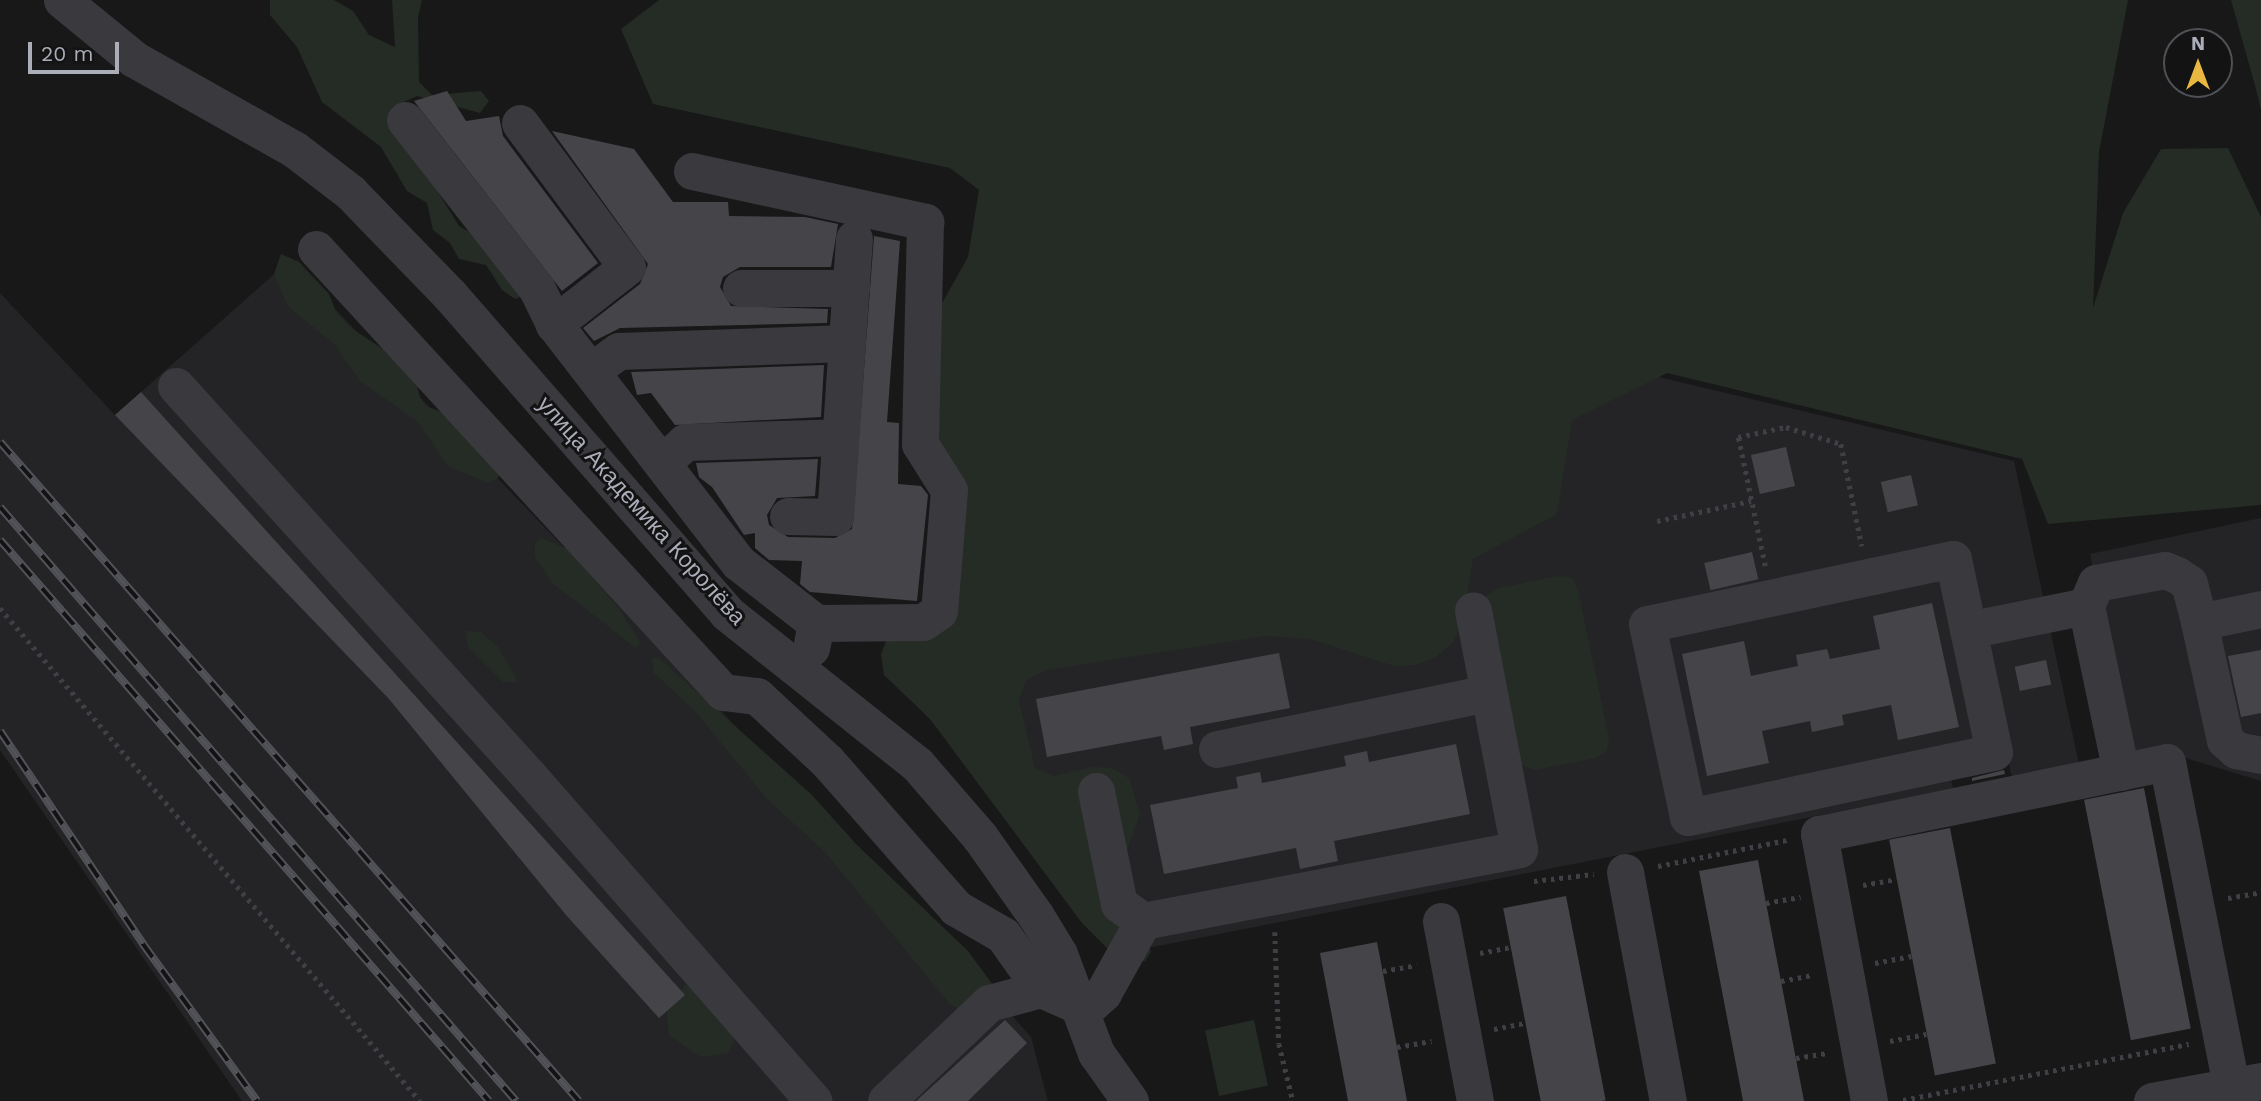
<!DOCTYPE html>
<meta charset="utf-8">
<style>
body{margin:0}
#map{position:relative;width:2261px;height:1101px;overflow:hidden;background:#181819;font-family:"Work Sans",sans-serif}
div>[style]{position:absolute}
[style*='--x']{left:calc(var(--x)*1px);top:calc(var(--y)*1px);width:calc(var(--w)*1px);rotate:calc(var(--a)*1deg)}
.built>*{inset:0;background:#242426}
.green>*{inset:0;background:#242c25;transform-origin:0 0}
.building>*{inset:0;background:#454549;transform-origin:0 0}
.path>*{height:4.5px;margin-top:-2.25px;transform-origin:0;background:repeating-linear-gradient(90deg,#3f4045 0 3.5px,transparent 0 8.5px)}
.minor>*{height:37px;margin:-18.5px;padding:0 18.5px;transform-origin:18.5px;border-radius:18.5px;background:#39393e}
.rail>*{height:8px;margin-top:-4px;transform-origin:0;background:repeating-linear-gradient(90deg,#131314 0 16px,#525359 0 32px);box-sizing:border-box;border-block:2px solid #525359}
span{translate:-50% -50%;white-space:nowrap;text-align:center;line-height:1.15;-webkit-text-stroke:6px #131314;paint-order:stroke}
.street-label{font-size:23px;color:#abaeb9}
.north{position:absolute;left:2163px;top:28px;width:70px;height:70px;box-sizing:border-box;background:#131314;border:2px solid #505156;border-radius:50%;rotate:0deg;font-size:19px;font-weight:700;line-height:28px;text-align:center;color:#abaeb9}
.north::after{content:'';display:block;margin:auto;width:24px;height:32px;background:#e8b841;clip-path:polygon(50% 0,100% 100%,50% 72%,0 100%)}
.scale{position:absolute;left:28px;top:42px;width:91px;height:32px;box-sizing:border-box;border:4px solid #abaeb9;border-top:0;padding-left:9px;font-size:21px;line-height:24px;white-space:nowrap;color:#abaeb9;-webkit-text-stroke:5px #131314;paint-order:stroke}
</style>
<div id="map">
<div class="built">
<i style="clip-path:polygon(990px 219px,2014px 461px,2079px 764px,2012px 777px,2007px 755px,1949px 767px,1953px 789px,1148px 948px,1000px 790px)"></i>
<i style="clip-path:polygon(289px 261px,987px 988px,1031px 1037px,1048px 1101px,242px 1101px,0 750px,0 293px,115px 415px)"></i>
<i style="clip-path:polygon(2261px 518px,2261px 781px,2156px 749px,2133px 753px,2090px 554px)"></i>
</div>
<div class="green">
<i style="clip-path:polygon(270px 0,334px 0,353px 11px,369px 35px,395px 47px,392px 0,422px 0,418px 17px,419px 82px,432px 95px,481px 91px,489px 101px,480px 113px,417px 96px,392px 107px,389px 113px,459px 226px,483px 240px,520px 297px,515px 299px,502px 290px,486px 265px,459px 259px,450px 243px,433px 230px,427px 203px,407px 191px,381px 147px,322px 102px,297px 47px,270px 15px)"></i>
<i style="clip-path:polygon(659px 0,2128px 0,2099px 152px,2093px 308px,2123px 213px,2161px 149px,2228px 148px,2261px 217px,2261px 505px,2048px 524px,2022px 459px,1667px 373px,1572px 420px,1557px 514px,1473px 559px,1463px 623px,1453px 642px,1436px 657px,1415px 665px,1394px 666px,1310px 639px,1265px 636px,1046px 670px,1026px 680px,1019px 701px,1035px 768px,1053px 776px,1093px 767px,1112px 768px,1129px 778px,1140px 814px,1120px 869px,1151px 952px,1145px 961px,1122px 963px,1082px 923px,930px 719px,884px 675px,881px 654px,889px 634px,953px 592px,964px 531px,959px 476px,933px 438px,936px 314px,968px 257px,979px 190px,950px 168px,653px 104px,621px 29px)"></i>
<i style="clip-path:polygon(2231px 0,2261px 0,2261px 110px,2256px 89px)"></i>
<i style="clip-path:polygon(281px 254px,299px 262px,329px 294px,336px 312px,351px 328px,412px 368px,420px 397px,426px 406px,454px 417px,502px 468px,498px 478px,488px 483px,448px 466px,418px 422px,360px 381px,335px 345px,288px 306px,274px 274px)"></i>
<i style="clip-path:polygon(541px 538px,568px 549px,618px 607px,640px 642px,636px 648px,552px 583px,535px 557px,535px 543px)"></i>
<i style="clip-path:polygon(1558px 576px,1572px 578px,1578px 590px,1609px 738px,1607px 751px,1596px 758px,1536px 770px,1523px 766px,1517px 757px,1486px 596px,1498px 588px)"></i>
<i style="clip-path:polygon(465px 631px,481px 632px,498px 647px,518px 682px,503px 682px,468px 647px)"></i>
<i style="clip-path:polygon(658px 657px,812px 795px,856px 844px,968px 951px,1001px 996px,963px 1012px,949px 1003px,825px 852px,768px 800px,695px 711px,654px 673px,651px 659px)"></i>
<i style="clip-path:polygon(686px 984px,708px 990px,737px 1032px,728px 1053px,700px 1057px,669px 1035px,666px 1006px)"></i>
<i style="left:1254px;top:1020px;width:67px;height:50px;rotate:78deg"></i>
</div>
<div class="building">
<i style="clip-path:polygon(447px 91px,466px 121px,499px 116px,503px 136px,598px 263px,562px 291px,414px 101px)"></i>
<i style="clip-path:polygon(552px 131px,634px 149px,673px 202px,728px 202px,729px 216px,805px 217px,838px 224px,831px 267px,740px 267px,723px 277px,720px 287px,731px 306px,828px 309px,827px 323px,620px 328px,594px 341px,583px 328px,640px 284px,648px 264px)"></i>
<i style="clip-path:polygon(874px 236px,900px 241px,887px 422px,899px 423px,898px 484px,921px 486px,928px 495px,917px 601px,810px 592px,800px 584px,802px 561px,769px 560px,755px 548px,755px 533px,744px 535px,712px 487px,699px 477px,696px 463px,818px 459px,815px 496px,777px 498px,767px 515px,769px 525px,788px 537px,835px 538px,852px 529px)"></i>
<i style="clip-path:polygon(824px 365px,821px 417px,675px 425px,651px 393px,637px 395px,631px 372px)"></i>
<i style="clip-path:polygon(141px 392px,685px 995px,659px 1018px,566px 915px,389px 699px,115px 415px)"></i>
<i style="left:1786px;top:447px;width:40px;height:36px;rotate:77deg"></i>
<i style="left:1911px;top:475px;width:31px;height:31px;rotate:77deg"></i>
<i style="left:1752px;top:552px;width:28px;height:49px;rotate:77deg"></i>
<i style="clip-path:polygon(1932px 603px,1959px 727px,1898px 740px,1891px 705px,1842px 715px,1844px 725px,1812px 732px,1810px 721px,1762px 731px,1769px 763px,1707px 776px,1682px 654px,1744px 641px,1751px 676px,1798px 666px,1796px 655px,1827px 649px,1830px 659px,1880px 649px,1873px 616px)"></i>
<i style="clip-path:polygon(2261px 650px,2261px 713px,2241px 717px,2228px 656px)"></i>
<i style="clip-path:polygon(1279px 653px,1290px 708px,1190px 727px,1193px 744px,1164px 750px,1161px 736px,1047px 757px,1036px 699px)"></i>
<i style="left:2046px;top:660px;width:25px;height:32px;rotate:78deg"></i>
<i style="clip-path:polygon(1456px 744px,1470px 814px,1334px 841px,1338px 861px,1300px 869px,1296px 848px,1164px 874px,1150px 805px,1238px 788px,1236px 777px,1260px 772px,1262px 783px,1346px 766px,1344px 756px,1367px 751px,1369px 762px)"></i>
<i style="clip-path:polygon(2004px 770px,2005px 774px,1972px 781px,1972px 778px)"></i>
<i style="left:2144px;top:788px;width:245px;height:61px;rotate:79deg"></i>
<i style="left:1950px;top:828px;width:240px;height:62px;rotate:79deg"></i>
<i style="clip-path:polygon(1758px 860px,1766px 903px,1804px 1101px,1743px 1101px,1699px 871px)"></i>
<i style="left:1566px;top:896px;width:208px;height:64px;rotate:79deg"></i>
<i style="clip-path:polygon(1377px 942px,1397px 1047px,1407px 1101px,1348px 1101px,1320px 953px)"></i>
<i style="clip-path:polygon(1005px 1020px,1027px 1043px,968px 1101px,916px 1101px)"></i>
</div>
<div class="path">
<i style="--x:1657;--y:521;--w:96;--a:-12"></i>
<i style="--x:1765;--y:566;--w:132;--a:-101.8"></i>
<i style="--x:1738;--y:437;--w:49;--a:-11.8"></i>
<i style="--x:1786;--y:427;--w:58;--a:17.2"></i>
<i style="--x:1841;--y:444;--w:104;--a:78.4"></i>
<i style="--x:0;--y:608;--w:648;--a:49.57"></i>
<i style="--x:1658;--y:866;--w:132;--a:-11.4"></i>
<i style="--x:1534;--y:881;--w:60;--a:-6.7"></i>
<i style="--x:1863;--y:885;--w:34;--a:-10"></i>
<i style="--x:2228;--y:898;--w:34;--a:-10"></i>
<i style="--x:1766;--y:903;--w:35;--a:-10"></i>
<i style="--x:1275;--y:932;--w:112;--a:88"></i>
<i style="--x:1279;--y:1044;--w:59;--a:76.2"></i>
<i style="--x:1480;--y:953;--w:31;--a:-11"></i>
<i style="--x:1875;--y:963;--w:37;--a:-11"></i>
<i style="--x:1383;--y:971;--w:34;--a:-10"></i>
<i style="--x:1781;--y:981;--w:31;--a:-11"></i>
<i style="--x:1494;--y:1029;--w:32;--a:-11"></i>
<i style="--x:1890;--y:1041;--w:37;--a:-11"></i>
<i style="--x:1397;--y:1047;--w:35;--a:-10"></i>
<i style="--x:1796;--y:1058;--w:30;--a:-9"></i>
<i style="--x:1903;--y:1100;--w:291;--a:-11.1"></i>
</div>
<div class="minor">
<i style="--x:62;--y:0;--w:93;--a:39.3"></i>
<i style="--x:134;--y:59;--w:184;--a:29.4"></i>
<i style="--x:294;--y:149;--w:71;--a:37.5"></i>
<i style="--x:350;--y:192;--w:142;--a:45.9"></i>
<i style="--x:449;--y:294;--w:423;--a:48.9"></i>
<i style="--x:727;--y:613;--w:243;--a:38.5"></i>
<i style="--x:917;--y:764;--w:96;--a:49.2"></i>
<i style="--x:980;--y:837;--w:97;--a:54.7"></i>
<i style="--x:1036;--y:916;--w:44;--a:58.8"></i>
<i style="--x:1059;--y:954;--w:106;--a:69.5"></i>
<i style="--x:1096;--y:1053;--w:59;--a:54.7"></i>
<i style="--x:405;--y:120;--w:214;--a:52"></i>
<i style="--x:537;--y:289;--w:39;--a:64"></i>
<i style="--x:554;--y:324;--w:302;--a:52.3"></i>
<i style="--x:739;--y:563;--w:98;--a:37.9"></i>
<i style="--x:816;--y:623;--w:25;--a:101"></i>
<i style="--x:520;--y:123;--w:179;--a:53.4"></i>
<i style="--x:627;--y:267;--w:93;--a:142"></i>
<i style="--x:692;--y:171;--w:239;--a:12.3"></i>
<i style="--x:925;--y:222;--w:222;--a:91.3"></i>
<i style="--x:920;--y:444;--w:54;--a:57.8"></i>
<i style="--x:949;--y:490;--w:121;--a:94.7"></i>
<i style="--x:939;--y:611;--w:19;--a:145"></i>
<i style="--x:923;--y:622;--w:107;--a:179.5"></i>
<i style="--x:316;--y:249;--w:602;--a:47.43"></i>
<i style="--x:723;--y:692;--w:34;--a:7"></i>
<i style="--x:757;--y:696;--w:96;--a:42.9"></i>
<i style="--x:827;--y:761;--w:196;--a:48.7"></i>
<i style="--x:956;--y:908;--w:54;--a:29.9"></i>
<i style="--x:1003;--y:935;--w:66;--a:54.9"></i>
<i style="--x:741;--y:288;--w:110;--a:0"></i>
<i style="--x:591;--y:371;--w:34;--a:-36"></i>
<i style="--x:619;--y:351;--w:228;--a:-2"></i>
<i style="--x:176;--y:386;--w:526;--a:47.85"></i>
<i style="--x:529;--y:776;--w:432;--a:48.8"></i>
<i style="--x:662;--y:463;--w:31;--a:-42"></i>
<i style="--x:685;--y:442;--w:155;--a:-1.8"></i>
<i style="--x:788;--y:516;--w:47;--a:1.2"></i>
<i style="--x:835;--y:517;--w:279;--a:-86.1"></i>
<i style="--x:1953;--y:559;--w:197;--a:78"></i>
<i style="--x:1994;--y:752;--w:313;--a:168"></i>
<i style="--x:1688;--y:817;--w:197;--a:-102"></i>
<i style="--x:1647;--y:624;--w:313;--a:-12"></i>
<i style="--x:2261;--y:609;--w:63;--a:168.2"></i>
<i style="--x:2199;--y:622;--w:121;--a:77.6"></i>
<i style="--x:2225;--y:740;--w:15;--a:42"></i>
<i style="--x:2236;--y:750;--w:25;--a:11"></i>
<i style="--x:1968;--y:630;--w:120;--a:-11.5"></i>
<i style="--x:1217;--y:749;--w:277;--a:-11.7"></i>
<i style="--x:2121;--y:772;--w:170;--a:-101.9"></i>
<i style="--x:2086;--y:606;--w:25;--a:-67"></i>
<i style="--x:2096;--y:583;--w:70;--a:-10.7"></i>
<i style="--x:2165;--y:570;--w:13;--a:23"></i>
<i style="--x:2177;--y:575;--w:14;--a:34"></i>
<i style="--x:2189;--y:583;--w:40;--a:75.6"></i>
<i style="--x:1096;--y:791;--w:115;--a:78.5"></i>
<i style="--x:1119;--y:904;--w:29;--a:35"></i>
<i style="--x:1625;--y:872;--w:233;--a:79.4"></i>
<i style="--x:1441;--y:921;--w:183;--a:79.3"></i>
<i style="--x:886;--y:1101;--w:142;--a:-43.6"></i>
<i style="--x:989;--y:1003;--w:54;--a:-15.1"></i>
<i style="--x:1041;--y:989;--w:45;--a:23.7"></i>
<i style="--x:1082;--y:1007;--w:11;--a:-22"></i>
<i style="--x:1092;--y:1003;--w:15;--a:-42"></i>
<i style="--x:1103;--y:993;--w:82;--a:-60.9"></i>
<i style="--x:1143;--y:921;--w:383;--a:-10.8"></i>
<i style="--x:1519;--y:849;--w:243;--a:-100.9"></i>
<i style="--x:1869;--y:1101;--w:272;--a:-100.6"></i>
<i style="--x:1819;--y:834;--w:355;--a:-11.7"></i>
<i style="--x:2167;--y:762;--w:346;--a:78.8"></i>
<i style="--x:2152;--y:1101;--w:111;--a:-10.4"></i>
</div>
<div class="rail">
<i style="--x:0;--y:442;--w:877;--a:48.7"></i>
<i style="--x:0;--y:507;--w:787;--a:49.02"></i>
<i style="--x:0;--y:540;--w:744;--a:48.92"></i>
<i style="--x:0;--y:731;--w:257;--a:56.1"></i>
<i style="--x:143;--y:944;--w:194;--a:54"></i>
</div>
<div class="street-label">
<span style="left:641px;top:511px;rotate:48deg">улица Академика Королёва</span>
</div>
<div class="north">N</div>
<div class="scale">20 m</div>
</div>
